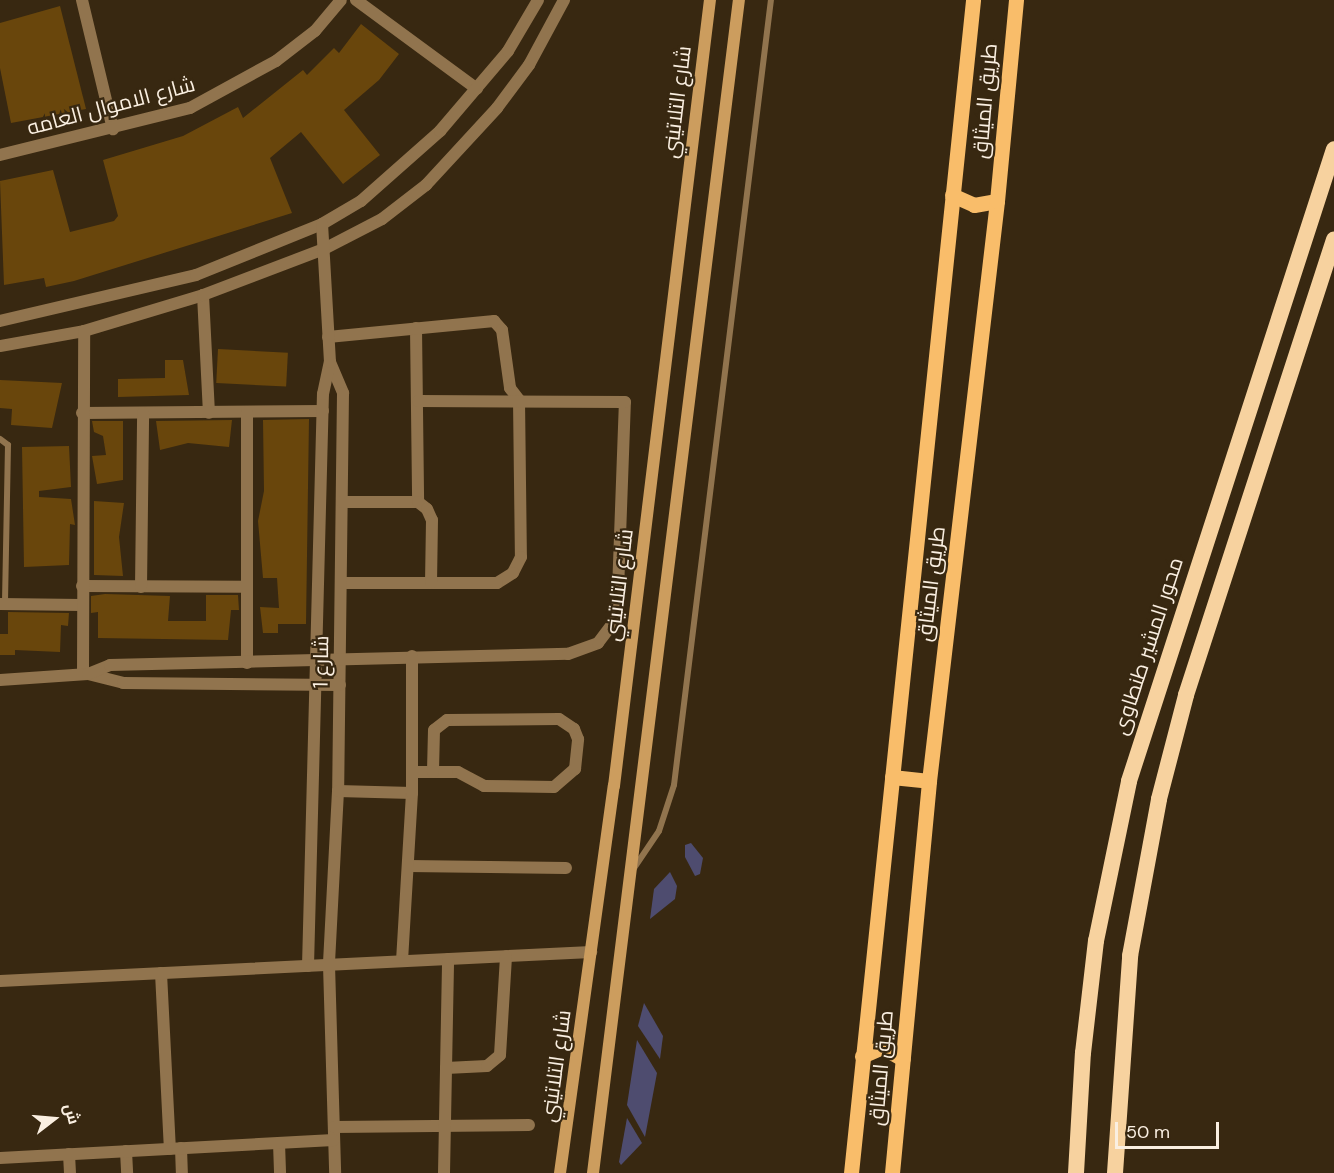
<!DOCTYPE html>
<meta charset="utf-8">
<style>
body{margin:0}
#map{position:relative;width:1334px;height:1173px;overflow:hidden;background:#382811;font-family:"DM Sans",Cairo,sans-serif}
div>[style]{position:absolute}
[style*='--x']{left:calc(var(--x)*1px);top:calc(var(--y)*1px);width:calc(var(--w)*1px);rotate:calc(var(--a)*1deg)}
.green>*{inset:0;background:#4e4c6f}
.building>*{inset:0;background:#69460c;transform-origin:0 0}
.service>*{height:6px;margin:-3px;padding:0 3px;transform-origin:3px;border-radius:3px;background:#91744e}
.minor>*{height:12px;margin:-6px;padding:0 6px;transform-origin:6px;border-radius:6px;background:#91744e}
.secondary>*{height:12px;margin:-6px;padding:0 6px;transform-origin:6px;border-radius:6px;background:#cc9d5e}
.primary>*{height:15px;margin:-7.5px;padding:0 7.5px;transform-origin:7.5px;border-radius:7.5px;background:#f9bd6a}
.trunk>*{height:16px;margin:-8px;padding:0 8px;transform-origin:8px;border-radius:8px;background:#f7d29f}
span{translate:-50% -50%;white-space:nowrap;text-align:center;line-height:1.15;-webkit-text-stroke:4.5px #382811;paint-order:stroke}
.street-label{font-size:21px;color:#faefe1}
.north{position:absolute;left:24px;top:1089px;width:60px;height:60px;-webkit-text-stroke:4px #382811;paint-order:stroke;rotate:74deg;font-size:16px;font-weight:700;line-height:24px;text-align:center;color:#faefe1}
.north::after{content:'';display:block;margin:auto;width:21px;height:27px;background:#faefe1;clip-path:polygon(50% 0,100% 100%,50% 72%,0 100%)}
.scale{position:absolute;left:1115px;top:1122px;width:104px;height:27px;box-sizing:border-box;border:3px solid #faefe1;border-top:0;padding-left:8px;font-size:18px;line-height:21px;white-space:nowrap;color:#faefe1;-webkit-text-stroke:4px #382811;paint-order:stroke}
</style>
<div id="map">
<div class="green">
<i style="clip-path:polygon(691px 843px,703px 858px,700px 874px,695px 876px,685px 857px,685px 845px)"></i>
<i style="clip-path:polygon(670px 872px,677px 886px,675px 899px,650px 919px,654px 889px)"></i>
<i style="clip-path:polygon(644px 1003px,663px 1036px,660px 1059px,638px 1026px)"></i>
<i style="clip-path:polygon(637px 1040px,657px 1073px,645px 1137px,627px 1105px)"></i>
<i style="clip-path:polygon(627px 1118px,642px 1143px,621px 1165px,619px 1162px)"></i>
</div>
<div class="building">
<i style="clip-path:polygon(60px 6px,86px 109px,11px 123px,0 68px,0 23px)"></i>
<i style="clip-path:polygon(361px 24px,399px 54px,379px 80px,344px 110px,380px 155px,343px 184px,301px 132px,270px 158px,292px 213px,74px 281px,46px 287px,44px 278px,4px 285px,0 181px,53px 170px,70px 232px,114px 221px,118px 216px,103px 160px,183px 136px,238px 107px,243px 118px,303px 70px,307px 75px,334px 48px,339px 53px)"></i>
<i style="left:218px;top:349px;width:70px;height:34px;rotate:3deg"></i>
<i style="clip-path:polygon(165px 360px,183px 360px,189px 395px,118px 397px,118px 379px,165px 378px)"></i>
<i style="clip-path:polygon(0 380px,62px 383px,52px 428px,11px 425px,12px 409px,0 408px)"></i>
<i style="clip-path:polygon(309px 419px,306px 624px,278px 624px,278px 633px,263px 633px,260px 607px,279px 608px,277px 578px,263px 578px,258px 521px,264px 491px,263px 420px)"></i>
<i style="clip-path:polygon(232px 420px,229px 447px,188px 443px,160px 450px,156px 421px)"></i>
<i style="clip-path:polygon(92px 421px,123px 421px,123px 480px,97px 484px,92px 456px,106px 455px,103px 436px,94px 432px)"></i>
<i style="clip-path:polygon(69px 446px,71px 487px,39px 491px,39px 497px,71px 499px,75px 525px,70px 524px,69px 565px,24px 567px,22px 447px)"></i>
<i style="clip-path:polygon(94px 501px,124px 503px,119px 537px,123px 576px,94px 575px)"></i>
<i style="clip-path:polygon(105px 594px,170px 596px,168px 621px,206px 621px,206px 595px,238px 595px,239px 610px,231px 610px,228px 640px,98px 638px,98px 612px,91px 613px,91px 596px)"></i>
<i style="clip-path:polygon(8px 612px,69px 613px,68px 626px,61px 625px,60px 652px,15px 650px,15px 655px,0 655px,0 634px,8px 634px)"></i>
</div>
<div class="service">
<i style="--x:0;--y:439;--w:10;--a:37"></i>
<i style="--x:8;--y:445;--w:159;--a:91.1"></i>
<i style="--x:632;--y:871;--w:48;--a:-56"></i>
<i style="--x:659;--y:831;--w:48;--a:-71.9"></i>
<i style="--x:674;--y:785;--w:791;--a:-82.96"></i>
</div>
<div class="minor">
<i style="--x:82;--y:0;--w:133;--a:76.5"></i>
<i style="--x:356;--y:0;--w:150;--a:36.3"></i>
<i style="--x:0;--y:155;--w:196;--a:-13.9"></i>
<i style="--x:190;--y:108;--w:98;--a:-28.7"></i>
<i style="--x:276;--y:61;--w:49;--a:-37.6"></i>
<i style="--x:315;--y:31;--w:40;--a:-50"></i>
<i style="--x:203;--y:295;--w:118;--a:87.1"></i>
<i style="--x:0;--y:321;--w:201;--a:-13.2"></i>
<i style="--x:196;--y:275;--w:136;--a:-22"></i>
<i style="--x:322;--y:224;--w:45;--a:-30.5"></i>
<i style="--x:361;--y:201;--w:106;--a:-41.5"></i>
<i style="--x:440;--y:131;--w:105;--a:-49.6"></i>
<i style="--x:508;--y:51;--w:59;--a:-59.5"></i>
<i style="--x:416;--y:328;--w:174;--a:89.3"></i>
<i style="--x:328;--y:337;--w:167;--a:-5.5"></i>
<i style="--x:494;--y:321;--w:12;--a:48"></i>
<i style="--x:502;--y:330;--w:59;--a:82.1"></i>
<i style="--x:510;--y:388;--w:15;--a:53"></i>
<i style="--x:519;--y:400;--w:157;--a:89.3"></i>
<i style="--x:521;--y:557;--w:18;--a:117"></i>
<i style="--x:513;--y:573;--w:19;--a:148"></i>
<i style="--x:497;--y:583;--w:156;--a:180"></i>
<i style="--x:0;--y:346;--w:85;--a:-10.1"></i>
<i style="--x:84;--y:331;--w:124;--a:-16.8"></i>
<i style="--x:203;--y:295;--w:129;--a:-20.8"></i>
<i style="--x:324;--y:249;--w:65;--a:-27.3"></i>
<i style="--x:382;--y:219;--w:56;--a:-37.7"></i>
<i style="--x:426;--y:185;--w:105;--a:-47.3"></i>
<i style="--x:497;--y:108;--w:54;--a:-53.3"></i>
<i style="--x:529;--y:65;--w:74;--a:-61.7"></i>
<i style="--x:330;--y:362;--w:34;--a:67"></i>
<i style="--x:343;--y:393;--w:398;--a:90.7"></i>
<i style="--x:338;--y:791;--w:174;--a:93"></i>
<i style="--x:329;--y:965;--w:208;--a:88.3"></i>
<i style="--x:82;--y:413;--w:241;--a:-0.5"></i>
<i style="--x:342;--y:502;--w:76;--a:0"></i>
<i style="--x:418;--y:502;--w:11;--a:38"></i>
<i style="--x:427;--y:509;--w:12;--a:66"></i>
<i style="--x:432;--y:520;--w:63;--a:90.9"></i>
<i style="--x:82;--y:586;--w:165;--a:0.3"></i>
<i style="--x:141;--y:587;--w:174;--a:-89.3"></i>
<i style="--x:0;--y:604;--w:82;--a:0.7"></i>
<i style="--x:247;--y:663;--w:251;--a:-90"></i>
<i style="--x:83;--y:674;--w:343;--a:-89.8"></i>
<i style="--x:88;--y:674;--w:36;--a:14"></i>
<i style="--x:123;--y:683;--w:217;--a:0.5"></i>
<i style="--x:0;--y:680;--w:88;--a:-3.9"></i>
<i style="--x:88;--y:674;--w:24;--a:-22"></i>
<i style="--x:110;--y:665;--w:458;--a:-1.4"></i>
<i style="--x:568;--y:654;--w:32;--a:-20"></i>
<i style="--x:598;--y:643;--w:31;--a:-53"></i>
<i style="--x:617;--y:618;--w:216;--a:-87.9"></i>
<i style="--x:625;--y:402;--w:207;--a:-179.7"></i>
<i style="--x:412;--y:772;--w:46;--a:0"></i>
<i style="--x:458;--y:772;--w:30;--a:28"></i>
<i style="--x:484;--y:786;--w:70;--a:0.8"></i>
<i style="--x:554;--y:787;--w:28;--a:-41"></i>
<i style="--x:575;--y:769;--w:30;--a:-84"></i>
<i style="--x:578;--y:739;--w:11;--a:-112"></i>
<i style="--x:574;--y:729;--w:18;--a:-146"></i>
<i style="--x:559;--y:719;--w:112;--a:179.5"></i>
<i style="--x:447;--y:720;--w:16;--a:142"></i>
<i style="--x:434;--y:730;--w:42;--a:91.4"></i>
<i style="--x:338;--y:791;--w:74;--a:1.5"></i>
<i style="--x:408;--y:866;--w:158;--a:0.7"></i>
<i style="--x:402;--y:961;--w:168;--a:-86.6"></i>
<i style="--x:412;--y:793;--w:137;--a:-90"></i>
<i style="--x:308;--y:966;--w:572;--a:-88.5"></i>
<i style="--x:323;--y:394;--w:33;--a:-78"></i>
<i style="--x:330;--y:362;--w:138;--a:-93.3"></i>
<i style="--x:161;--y:973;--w:176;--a:87.1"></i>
<i style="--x:0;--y:981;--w:592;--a:-2.81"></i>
<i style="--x:446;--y:1068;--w:41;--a:-2.8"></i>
<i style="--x:487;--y:1066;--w:17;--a:-40"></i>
<i style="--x:500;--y:1055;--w:99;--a:-86.5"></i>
<i style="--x:334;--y:1127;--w:195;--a:-0.6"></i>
<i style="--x:279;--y:1143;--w:30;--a:88"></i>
<i style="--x:181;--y:1148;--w:25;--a:88"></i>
<i style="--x:126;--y:1151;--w:22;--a:87"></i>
<i style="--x:69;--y:1154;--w:19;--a:87"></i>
<i style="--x:0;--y:1158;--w:334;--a:-3.1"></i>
<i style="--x:444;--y:1173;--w:214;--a:-88.9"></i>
</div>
<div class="secondary">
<i style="--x:560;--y:1173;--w:391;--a:-82.1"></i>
<i style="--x:614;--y:786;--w:792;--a:-83.04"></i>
<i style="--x:593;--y:1173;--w:1182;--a:-82.91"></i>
</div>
<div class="primary">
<i style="--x:952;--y:195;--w:24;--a:24"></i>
<i style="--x:974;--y:205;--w:23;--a:-10"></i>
<i style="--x:892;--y:777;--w:37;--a:6"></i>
<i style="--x:862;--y:1056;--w:22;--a:-24"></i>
<i style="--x:882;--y:1047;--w:24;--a:30"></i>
<i style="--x:851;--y:1173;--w:1179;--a:-84.06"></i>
<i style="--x:892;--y:1173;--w:394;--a:-84.6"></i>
<i style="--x:929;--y:781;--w:584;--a:-83.31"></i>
<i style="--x:997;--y:201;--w:202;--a:-84.6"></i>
</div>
<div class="trunk">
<i style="--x:1076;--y:1173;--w:120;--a:-86.7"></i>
<i style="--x:1083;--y:1053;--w:113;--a:-83.4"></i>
<i style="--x:1096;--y:941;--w:163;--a:-78.3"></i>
<i style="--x:1129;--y:781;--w:664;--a:-72.03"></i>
<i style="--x:1115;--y:1173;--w:218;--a:-86"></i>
<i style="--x:1130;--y:956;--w:160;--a:-79.5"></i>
<i style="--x:1159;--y:799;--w:107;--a:-75.4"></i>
<i style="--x:1186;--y:695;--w:479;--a:-72"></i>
</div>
<div class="street-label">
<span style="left:985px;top:101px;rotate:-85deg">طريق الميثاق</span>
<span style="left:677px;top:102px;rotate:-83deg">شارع التلاتيني</span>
<span style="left:111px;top:106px;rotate:-15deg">شارع الاموال العامه</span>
<span style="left:931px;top:584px;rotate:-83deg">طريق الميثاق</span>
<span style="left:619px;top:585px;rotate:-83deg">شارع التلاتيني</span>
<span style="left:1148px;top:646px;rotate:-72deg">محور المشير طنطاوى</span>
<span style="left:321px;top:662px;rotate:-89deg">شارع 1</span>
<span style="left:556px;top:1066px;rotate:-82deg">شارع التلاتيني</span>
<span style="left:881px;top:1068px;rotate:-85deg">طريق الميثاق</span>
</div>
<div class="north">ش</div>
<div class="scale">50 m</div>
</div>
